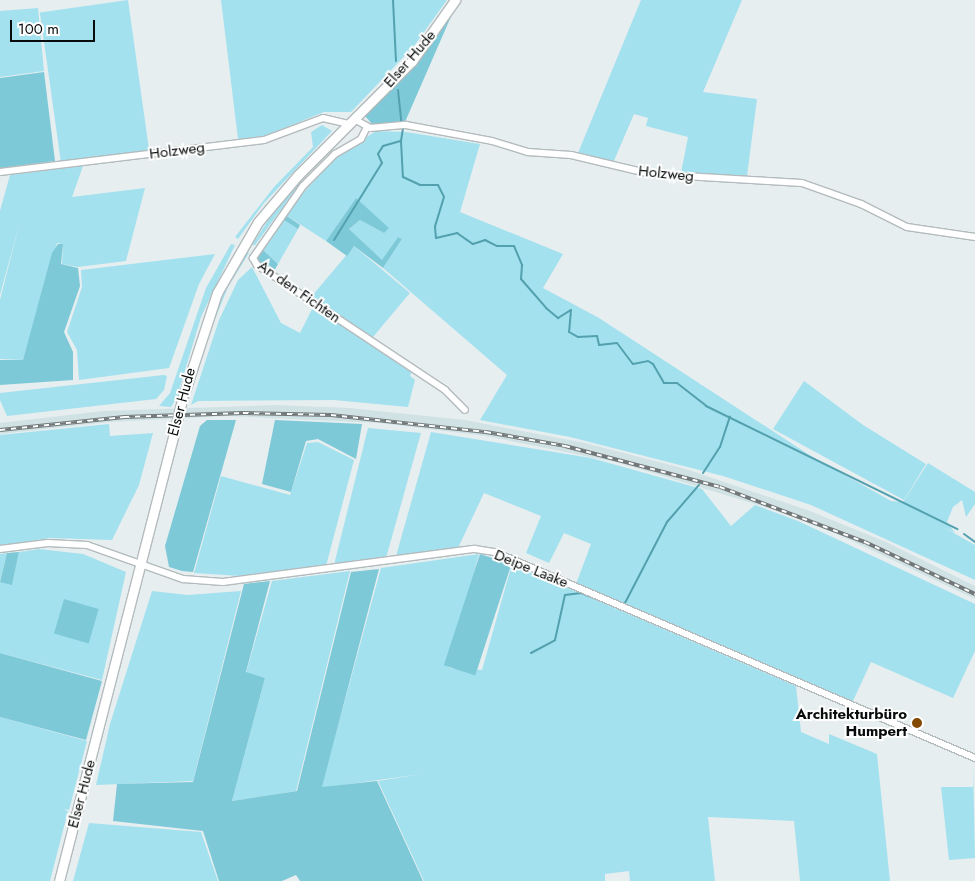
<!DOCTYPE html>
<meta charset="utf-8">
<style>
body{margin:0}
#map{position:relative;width:975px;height:881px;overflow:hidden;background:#e6eef0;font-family:Jost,sans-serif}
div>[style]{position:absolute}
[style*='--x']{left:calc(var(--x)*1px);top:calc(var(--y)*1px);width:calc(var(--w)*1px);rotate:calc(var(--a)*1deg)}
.built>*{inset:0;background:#d1e2e5}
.green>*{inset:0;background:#a3e1ee;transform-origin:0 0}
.forest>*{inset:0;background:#7dc9d8;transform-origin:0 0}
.stream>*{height:2px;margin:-1px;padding:0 1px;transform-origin:1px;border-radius:1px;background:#53a0ae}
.roads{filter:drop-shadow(1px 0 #b4bbbd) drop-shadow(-1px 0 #b4bbbd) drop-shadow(0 1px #b4bbbd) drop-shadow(0 -1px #b4bbbd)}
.street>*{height:6px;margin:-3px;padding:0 3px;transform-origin:3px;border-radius:3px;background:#fff}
.secondary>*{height:9px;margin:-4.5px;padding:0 4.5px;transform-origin:4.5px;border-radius:4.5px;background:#fff}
.rail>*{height:4px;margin-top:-2px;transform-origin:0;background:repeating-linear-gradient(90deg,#fff 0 5.5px,#727879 0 11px);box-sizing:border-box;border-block:1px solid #727879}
.bridges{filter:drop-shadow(1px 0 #b4bbbd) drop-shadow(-1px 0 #b4bbbd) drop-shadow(0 1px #b4bbbd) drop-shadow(0 -1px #b4bbbd)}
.secondary-bridge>*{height:9px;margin:-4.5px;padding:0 4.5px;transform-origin:4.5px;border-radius:4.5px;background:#fff}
.dots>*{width:14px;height:14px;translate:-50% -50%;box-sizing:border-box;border:2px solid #fff;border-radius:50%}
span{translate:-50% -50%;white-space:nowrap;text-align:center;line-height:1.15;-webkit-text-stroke:4px #fff;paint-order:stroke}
.street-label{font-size:15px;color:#090c0c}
.poi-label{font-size:15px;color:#090c0c;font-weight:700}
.right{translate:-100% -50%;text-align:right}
.scale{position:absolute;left:10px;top:20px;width:85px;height:22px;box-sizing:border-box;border:2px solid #090c0c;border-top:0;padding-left:6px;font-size:15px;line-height:18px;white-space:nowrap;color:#090c0c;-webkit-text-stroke:4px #fff;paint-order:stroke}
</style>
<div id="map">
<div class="built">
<i style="clip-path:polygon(275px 405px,349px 408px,465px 420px,585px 443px,686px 469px,810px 511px,886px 542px,975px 586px,975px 599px,833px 532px,775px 510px,620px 463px,486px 436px,380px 423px,226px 416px,109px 422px,0 434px,0 423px,103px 411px)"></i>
</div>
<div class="green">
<i style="left:128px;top:0;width:152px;height:89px;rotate:82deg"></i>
<i style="clip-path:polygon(221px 0,447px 0,414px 46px,351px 112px,324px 112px,265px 136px,238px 139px)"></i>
<i style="clip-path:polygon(641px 0,742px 0,703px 92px,757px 99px,747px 176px,681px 173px,688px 137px,646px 126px,648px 118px,634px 114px,613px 163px,578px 153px)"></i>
<i style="clip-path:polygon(38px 8px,44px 71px,0 77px,0 11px)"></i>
<i style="clip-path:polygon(322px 125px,332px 131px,264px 203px,238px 239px,235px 237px,274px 187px,313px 147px,311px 132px)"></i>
<i style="clip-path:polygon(376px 131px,406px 132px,480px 144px,460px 212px,563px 254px,543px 288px,599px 318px,811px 456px,891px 501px,903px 502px,928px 463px,975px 492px,975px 504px,966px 517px,962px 500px,953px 507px,947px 522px,955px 533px,943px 527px,975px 545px,975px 580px,811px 505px,723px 476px,570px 437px,480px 420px,507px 375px,383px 268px,402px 239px,398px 237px,382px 261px,349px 229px,360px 220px,384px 233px,356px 198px,326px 241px,284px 214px,337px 156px)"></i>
<i style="clip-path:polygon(83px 166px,72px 197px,145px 188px,126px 261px,78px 267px,62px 264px,63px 244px,57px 243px,23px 360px,0 359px,0 300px,20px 221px,0 295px,0 211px,10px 175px)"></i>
<i style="clip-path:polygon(305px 177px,255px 245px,252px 245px,281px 200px)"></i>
<i style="clip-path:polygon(284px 220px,298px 229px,278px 264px,263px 250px)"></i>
<i style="clip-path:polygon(231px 244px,235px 245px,201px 317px,177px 397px,171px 407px,159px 406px,170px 393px,206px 288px)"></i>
<i style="left:354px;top:246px;width:73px;height:66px;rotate:40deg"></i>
<i style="clip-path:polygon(245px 251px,249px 253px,228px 287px,203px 349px,222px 295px)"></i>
<i style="clip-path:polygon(215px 254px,199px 284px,169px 368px,79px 380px,77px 350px,67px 332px,82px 287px,81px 270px)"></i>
<i style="clip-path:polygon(252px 267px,281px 323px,300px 333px,313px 307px,412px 371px,410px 376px,415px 380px,408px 407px,334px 400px,198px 401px,191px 405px,219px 320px,238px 280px)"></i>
<i style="clip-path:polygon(164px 375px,167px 376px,164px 390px,156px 399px,7px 416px,0 400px,0 393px)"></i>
<i style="clip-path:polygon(804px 381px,863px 425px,926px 464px,904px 500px,773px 429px)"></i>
<i style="clip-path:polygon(109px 424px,110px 436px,153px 433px,139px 485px,112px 540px,50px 538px,0 546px,0 435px)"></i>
<i style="clip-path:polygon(368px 428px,421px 433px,386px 558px,334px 565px)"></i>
<i style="clip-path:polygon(431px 432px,591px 458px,702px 489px,731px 526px,755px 505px,798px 521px,975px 604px,975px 651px,953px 698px,871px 662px,852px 703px,576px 584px,591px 544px,564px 533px,549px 563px,526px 553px,541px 516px,484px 493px,458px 548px,396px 556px)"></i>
<i style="clip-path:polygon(318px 442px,354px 460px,326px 566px,240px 576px,194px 573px,221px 476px,290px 495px,307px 443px)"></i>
<i style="clip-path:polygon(39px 549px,83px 554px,126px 572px,102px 680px,0 653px,0 554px,7px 553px,0 581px,12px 584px,19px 552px)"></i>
<i style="clip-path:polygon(479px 554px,449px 668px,482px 670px,512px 564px,796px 686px,801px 732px,829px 744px,829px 734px,877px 754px,890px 881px,800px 881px,794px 821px,708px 817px,715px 881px,630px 881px,629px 871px,605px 874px,605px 881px,424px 881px,378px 781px,421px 774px,321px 788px,381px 568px)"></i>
<i style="clip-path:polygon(350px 571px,296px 791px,232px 801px,265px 678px,246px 673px,272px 581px)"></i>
<i style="clip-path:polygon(152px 591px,188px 595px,241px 591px,193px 781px,96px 785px,110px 724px)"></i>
<i style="clip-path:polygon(0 717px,87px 741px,69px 810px,63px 809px,68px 811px,50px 881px,0 881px)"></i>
<i style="clip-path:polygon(973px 764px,975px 858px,949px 860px,941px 787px,974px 787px)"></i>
<i style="clip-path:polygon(89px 823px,201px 832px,218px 881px,73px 881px)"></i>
</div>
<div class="forest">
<i style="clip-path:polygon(453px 12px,405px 122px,372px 124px,365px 116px,414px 64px)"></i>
<i style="clip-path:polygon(44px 72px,55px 161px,0 168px,0 78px)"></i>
<i style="clip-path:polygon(356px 198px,389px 228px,384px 233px,360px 220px,349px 229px,382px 260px,398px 237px,402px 239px,383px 268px,354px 246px,347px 256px,326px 241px)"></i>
<i style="clip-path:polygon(284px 214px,300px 225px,298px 229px,284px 220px,263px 250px,278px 264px,273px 273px,259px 264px,257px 252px)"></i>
<i style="clip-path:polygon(58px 244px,63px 244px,61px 264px,78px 268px,80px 286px,64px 332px,73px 352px,73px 380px,0 385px,0 360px,23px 360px,52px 253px)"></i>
<i style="clip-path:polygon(207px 420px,236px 420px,193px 572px,182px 571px,169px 567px,165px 546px,200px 426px)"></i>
<i style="clip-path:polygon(275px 420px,362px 424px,356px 459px,318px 439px,306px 441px,291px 492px,262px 484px)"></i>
<i style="clip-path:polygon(19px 552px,12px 585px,0 582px,7px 553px)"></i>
<i style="left:480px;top:554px;width:33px;height:117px;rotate:18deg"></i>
<i style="clip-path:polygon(379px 569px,322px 787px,377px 781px,423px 881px,300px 881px,296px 875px,282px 881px,219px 881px,203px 831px,113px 821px,117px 784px,193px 782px,244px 584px,270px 581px,246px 672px,265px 678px,232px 801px,297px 791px,351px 572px)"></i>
<i style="left:64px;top:599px;width:36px;height:36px;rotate:16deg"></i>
<i style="clip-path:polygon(0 653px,102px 681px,86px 740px,0 717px)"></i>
</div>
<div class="stream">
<i style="--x:393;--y:0;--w:61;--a:87.2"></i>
<i style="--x:398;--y:90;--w:31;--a:84"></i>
<i style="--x:401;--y:141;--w:36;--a:87"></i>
<i style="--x:403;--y:177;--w:19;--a:25"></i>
<i style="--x:420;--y:185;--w:18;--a:0"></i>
<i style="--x:438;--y:185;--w:13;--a:63"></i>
<i style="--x:444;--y:197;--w:31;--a:107"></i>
<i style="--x:435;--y:227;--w:11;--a:85"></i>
<i style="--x:436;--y:238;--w:22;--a:-13"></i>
<i style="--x:457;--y:233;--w:19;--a:35"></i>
<i style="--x:473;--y:244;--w:13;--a:-18"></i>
<i style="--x:485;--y:240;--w:13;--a:27"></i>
<i style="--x:497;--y:246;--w:17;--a:0"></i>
<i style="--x:514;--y:246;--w:21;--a:67"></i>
<i style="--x:522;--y:265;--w:14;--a:94"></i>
<i style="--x:521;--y:279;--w:38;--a:49"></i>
<i style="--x:546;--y:308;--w:16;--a:40"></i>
<i style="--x:558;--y:318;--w:15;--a:-32"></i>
<i style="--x:571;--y:310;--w:22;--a:95"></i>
<i style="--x:569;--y:332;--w:10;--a:29"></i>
<i style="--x:578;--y:337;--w:19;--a:-3"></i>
<i style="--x:597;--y:336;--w:9;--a:77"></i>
<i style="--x:599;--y:345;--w:18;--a:-6"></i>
<i style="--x:617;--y:343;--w:26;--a:53"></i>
<i style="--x:633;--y:364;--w:15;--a:-11"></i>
<i style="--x:648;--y:361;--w:6;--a:31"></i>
<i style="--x:653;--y:364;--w:22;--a:60"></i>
<i style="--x:664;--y:383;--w:13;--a:0"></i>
<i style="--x:677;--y:383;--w:37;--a:38"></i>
<i style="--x:706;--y:406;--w:280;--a:26.1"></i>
<i style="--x:334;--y:240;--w:91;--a:-58.1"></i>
<i style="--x:382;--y:163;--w:10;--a:-114"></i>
<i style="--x:378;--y:154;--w:9;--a:-58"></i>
<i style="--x:383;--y:146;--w:19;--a:-16"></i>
<i style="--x:401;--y:141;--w:12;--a:-81"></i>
<i style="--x:703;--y:473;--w:31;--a:-57"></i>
<i style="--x:720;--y:447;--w:32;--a:-72"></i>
<i style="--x:964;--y:534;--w:14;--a:36"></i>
<i style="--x:625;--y:603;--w:91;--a:-62.6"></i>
<i style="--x:667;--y:522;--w:49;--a:-49.1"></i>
<i style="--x:531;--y:653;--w:27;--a:-28"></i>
<i style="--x:555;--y:640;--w:46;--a:-77.5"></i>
<i style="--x:565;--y:595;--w:16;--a:-7"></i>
<i style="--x:581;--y:593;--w:44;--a:21.3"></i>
</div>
<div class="roads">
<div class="street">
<i style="--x:354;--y:119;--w:18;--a:29"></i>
<i style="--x:370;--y:128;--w:36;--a:-5"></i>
<i style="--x:406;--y:125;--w:87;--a:10.5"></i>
<i style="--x:492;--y:141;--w:38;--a:17"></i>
<i style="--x:528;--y:152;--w:43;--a:4"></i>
<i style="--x:571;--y:155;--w:82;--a:13.4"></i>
<i style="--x:651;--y:174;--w:151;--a:3.4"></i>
<i style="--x:802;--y:183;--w:63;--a:19.6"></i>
<i style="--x:861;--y:204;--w:51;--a:26.6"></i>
<i style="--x:907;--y:227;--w:69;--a:8.4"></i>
<i style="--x:367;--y:127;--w:13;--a:117"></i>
<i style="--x:361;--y:139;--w:30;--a:150"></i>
<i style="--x:335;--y:154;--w:45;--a:135"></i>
<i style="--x:303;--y:186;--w:88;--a:124.8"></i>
<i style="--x:253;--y:258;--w:8;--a:60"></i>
<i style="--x:257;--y:265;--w:226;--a:33.6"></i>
<i style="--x:445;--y:390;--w:28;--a:45"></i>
<i style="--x:0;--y:172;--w:266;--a:-6.9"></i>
<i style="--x:264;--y:140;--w:63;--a:-20.4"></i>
<i style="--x:323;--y:118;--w:27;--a:13"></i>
<i style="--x:0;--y:549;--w:48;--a:-7.1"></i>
<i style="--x:48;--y:543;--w:39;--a:3"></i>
<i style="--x:87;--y:545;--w:102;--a:19.5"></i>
<i style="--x:183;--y:579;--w:40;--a:4.3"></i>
<i style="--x:223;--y:582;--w:254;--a:-7.5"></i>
<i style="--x:475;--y:549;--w:20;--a:9"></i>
<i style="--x:495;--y:552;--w:522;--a:23.23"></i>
</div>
<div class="secondary">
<i style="--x:183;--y:397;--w:109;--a:-71.9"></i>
<i style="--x:217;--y:293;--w:82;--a:-60"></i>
<i style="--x:258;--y:222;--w:62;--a:-49.6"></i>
<i style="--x:298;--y:175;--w:161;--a:-45"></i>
<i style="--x:412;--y:61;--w:75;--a:-54.8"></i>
<i style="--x:59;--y:881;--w:468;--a:-75.6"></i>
</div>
</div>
<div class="rail">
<i style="--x:0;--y:430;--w:125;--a:-6"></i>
<i style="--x:124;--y:417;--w:119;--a:-1.9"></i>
<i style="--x:243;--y:413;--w:88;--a:1.3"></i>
<i style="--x:331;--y:415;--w:156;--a:6.3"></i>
<i style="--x:486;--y:432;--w:80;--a:10"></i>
<i style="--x:565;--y:446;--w:160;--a:14.8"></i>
<i style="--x:720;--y:487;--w:155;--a:20.8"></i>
<i style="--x:865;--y:542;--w:122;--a:25.3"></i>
</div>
<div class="bridges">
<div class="secondary-bridge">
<i style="--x:175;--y:428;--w:32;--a:-76"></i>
</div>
</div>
<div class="dots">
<i style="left:917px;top:723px;background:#834800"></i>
</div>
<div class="street-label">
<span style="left:410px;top:59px;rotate:-49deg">Elser Hude</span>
<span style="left:177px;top:151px;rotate:-7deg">Holzweg</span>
<span style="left:666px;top:174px;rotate:6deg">Holzweg</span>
<span style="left:299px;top:292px;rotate:35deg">An den Fichten</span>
<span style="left:182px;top:402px;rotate:-75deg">Elser Hude</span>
<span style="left:531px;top:569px;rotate:22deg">Deipe Laake</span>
<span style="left:82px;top:794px;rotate:-75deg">Elser Hude</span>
</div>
<div class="poi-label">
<span class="right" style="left:907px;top:723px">Architekturbüro<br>Humpert</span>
</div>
<div class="scale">100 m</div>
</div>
